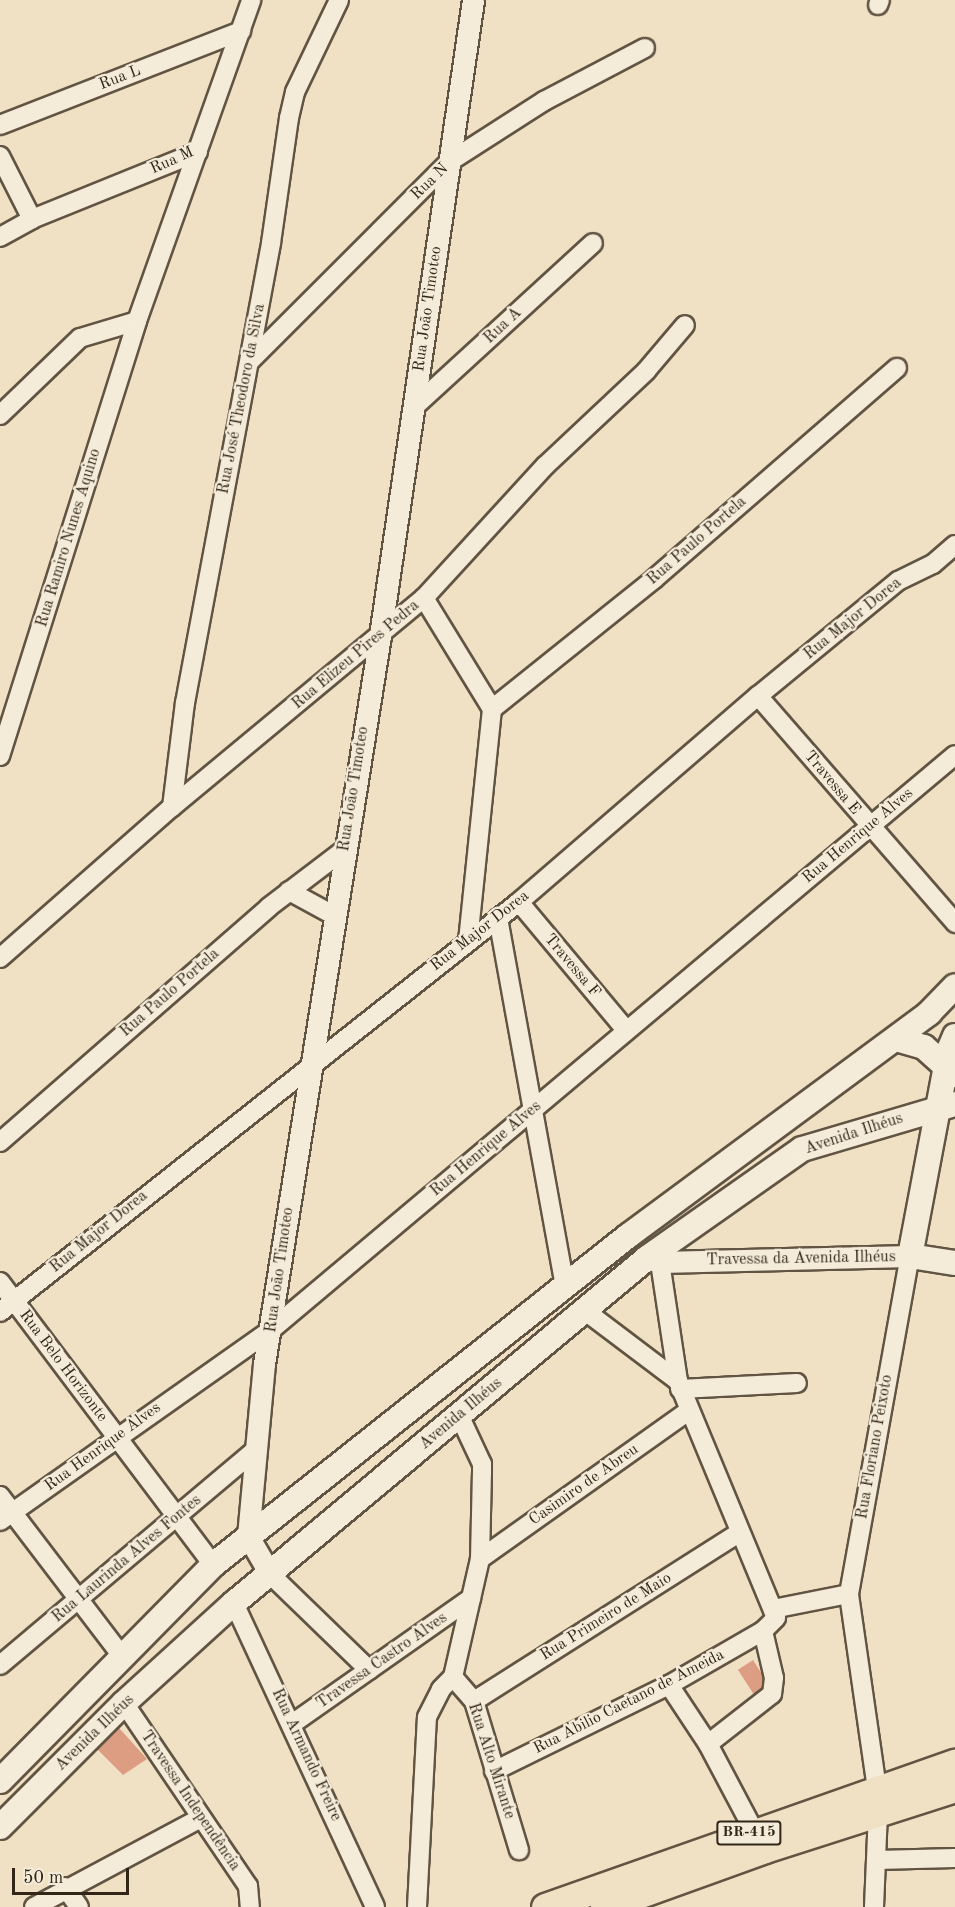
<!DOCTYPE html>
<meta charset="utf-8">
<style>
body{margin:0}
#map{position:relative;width:955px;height:1907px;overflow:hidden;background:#f0e0c4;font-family:"Old Standard TT",serif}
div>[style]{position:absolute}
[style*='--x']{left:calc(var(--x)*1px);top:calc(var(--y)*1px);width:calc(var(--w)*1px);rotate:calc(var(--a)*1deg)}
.building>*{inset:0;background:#dc9d83;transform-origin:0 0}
.roads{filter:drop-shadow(2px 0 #615442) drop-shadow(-2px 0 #615442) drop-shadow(0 2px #615442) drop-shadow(0 -2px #615442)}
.minor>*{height:18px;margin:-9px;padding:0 9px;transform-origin:9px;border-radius:9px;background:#f5ebd9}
.tertiary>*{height:21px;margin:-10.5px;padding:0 10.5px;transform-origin:10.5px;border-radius:10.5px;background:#f5ebd9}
.secondary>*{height:24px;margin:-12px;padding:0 12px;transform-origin:12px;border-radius:12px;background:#f5ebd9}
.primary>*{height:27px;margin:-13.5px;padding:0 13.5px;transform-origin:13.5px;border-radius:13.5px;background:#f0e0c4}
span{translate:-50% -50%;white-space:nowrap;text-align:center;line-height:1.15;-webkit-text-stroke:4.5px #f5ebd9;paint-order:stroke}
.shield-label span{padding:2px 4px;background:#f5ebd9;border:2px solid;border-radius:4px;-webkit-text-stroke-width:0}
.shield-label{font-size:15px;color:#312617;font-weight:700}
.street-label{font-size:16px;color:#312617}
.scale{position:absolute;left:12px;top:1868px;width:117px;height:27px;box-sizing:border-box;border:3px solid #312617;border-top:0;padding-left:8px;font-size:18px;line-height:21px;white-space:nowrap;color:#312617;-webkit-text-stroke:4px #f5ebd9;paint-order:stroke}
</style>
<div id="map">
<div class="building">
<i style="left:753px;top:1660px;width:35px;height:18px;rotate:57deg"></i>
<i style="clip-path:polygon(111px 1719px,147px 1759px,123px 1775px,85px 1737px)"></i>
</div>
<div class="roads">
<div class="minor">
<i style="--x:878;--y:5;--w:5;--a:-68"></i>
<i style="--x:0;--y:125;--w:259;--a:-21.3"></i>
<i style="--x:0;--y:156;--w:71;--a:63.1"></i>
<i style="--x:0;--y:237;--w:37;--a:-29"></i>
<i style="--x:32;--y:219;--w:179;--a:-22"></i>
<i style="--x:250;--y:361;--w:281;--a:-45"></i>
<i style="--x:449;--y:162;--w:113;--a:-32.7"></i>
<i style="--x:544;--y:101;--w:114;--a:-27.7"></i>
<i style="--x:413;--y:408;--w:244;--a:-42.5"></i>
<i style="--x:0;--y:415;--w:111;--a:-43.9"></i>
<i style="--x:80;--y:338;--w:59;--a:-16.6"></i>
<i style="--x:424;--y:598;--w:130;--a:58.5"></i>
<i style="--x:492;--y:709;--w:233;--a:95.9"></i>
<i style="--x:758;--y:696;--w:301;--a:49"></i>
<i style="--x:492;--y:709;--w:208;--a:-38.7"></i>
<i style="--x:654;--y:579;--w:322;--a:-41"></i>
<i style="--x:0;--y:756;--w:456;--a:-72.5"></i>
<i style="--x:137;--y:321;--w:341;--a:-70.4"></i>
<i style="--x:172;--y:807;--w:105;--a:-82.9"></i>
<i style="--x:185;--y:703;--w:468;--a:-79.4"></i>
<i style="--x:271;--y:243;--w:126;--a:-81.8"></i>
<i style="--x:289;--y:118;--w:27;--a:-77"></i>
<i style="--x:295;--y:92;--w:102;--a:-64.4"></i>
<i style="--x:289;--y:891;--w:52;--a:28.5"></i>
<i style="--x:519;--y:902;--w:167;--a:50.1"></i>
<i style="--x:498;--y:918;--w:375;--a:79.7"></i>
<i style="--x:0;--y:958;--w:229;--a:-41.3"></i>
<i style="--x:172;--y:807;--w:327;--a:-39.7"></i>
<i style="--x:424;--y:598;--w:179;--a:-47.5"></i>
<i style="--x:545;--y:466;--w:139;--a:-43.2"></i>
<i style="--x:646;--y:371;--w:60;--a:-49.7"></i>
<i style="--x:0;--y:1142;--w:357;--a:-41.1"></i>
<i style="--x:269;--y:907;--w:96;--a:-37.3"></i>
<i style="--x:660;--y:1262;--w:120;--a:81.4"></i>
<i style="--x:678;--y:1381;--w:256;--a:67.5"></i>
<i style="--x:776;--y:1618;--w:18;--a:135"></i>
<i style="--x:763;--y:1631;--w:48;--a:76.8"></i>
<i style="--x:774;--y:1678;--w:16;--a:97"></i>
<i style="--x:772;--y:1694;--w:81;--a:142"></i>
<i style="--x:0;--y:1282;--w:354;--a:53"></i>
<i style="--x:584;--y:1310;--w:118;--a:37.1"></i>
<i style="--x:0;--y:1312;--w:661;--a:-38.31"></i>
<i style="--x:519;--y:902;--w:316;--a:-40.8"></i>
<i style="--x:758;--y:696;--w:181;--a:-39.4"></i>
<i style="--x:898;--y:581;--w:39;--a:-26"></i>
<i style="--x:933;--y:564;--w:29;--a:-41"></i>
<i style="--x:680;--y:1389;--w:117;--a:-2.9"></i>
<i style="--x:0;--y:1496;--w:200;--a:52.7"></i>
<i style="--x:0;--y:1521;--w:333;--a:-35.2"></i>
<i style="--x:272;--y:1329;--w:892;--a:-40.04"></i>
<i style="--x:480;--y:1559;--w:255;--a:-35.4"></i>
<i style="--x:270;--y:1574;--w:138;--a:44.1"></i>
<i style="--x:234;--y:1603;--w:335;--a:65.1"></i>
<i style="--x:773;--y:1609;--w:77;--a:-11.2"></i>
<i style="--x:0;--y:1665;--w:331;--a:-40.1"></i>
<i style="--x:453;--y:1677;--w:121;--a:-77.1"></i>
<i style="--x:480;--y:1559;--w:86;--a:-88.7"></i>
<i style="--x:482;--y:1473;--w:9;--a:-90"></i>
<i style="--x:482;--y:1464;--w:54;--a:-115.1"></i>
<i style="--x:453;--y:1677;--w:32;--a:49"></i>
<i style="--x:474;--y:1701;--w:156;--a:73.2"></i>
<i style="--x:669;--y:1685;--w:71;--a:56.5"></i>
<i style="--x:708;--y:1744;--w:98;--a:62.1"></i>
<i style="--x:474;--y:1701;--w:314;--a:-32.4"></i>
<i style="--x:124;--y:1703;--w:221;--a:55.9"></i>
<i style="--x:248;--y:1886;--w:21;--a:85"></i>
<i style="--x:292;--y:1724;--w:219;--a:-35.1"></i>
<i style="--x:494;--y:1771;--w:195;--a:-26.2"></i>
<i style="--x:669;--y:1685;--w:108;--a:-29.9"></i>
<i style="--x:877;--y:1789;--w:197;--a:-98.2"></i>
<i style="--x:849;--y:1594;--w:343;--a:-79.8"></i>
<i style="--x:877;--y:1860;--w:78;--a:-1.5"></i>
<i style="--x:65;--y:1887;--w:24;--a:55"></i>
<i style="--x:34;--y:1907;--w:189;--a:-28.1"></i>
<i style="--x:417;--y:1907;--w:190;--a:-87"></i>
<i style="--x:427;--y:1717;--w:31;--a:-63"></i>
<i style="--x:441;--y:1689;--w:17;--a:-45"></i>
<i style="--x:874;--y:1907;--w:95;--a:-87.6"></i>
</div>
<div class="tertiary">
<i style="--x:647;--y:1258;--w:14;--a:17"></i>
<i style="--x:660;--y:1262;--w:250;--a:-1.4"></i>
<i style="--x:270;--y:1574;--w:44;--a:-120.1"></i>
<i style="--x:248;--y:1536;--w:173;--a:-84.7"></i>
<i style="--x:264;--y:1364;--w:737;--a:-80.95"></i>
<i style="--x:380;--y:636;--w:643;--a:-81.68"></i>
</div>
<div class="secondary">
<i style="--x:955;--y:1036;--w:15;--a:113"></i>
<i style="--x:949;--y:1050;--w:210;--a:100.7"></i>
<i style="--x:910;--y:1256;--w:46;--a:8.8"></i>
<i style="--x:896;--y:1039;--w:29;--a:16"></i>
<i style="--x:924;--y:1047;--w:42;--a:42.1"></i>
<i style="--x:0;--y:1781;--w:303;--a:-45.4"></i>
<i style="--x:213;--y:1565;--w:530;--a:-38.41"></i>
<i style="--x:628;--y:1236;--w:375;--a:-36.5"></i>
<i style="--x:929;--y:1013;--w:37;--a:-46"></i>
<i style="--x:0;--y:1827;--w:175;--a:-45"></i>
<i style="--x:124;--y:1703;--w:149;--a:-42.3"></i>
<i style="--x:234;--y:1603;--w:538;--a:-39.87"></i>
<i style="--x:647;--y:1258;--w:189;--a:-35.1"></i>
<i style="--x:802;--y:1149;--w:159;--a:-16.4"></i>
</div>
<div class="primary">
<i style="--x:545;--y:1907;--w:435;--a:-19.4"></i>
<i style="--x:604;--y:1907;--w:171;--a:-19.8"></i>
<i style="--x:765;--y:1849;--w:200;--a:-17.8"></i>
</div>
</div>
<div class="shield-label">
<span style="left:749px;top:1833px">BR-415</span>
</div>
<div class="street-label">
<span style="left:120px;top:78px;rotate:-21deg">Rua L</span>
<span style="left:172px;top:161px;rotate:-24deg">Rua M</span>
<span style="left:430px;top:182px;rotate:-44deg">Rua N</span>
<span style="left:428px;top:309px;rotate:-82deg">Rua João Timoteo</span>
<span style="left:503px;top:326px;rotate:-43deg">Rua A</span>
<span style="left:242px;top:399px;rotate:-79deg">Rua José Theodoro da Silva</span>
<span style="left:69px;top:538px;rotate:-73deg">Rua Ramiro Nunes Aquino</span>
<span style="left:697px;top:541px;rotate:-41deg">Rua Paulo Portela</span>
<span style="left:853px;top:619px;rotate:-39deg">Rua Major Dorea</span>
<span style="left:356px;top:655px;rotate:-40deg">Rua Elizeu Pires Pedra</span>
<span style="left:832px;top:783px;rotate:50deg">Travessa E</span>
<span style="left:354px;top:789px;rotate:-81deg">Rua João Timoteo</span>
<span style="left:858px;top:836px;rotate:-40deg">Rua Henrique Alves</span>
<span style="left:480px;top:931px;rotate:-38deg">Rua Major Dorea</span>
<span style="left:572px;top:966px;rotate:50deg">Travessa F</span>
<span style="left:170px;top:993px;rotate:-41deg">Rua Paulo Portela</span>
<span style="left:854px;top:1134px;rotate:-18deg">Avenida Ilhéus</span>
<span style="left:486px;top:1149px;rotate:-40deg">Rua Henrique Alves</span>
<span style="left:99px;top:1232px;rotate:-39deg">Rua Major Dorea</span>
<span style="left:801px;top:1259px;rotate:-1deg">Travessa da Avenida Ilhéus</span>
<span style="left:280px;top:1270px;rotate:-82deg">Rua João Timoteo</span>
<span style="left:63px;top:1366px;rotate:53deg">Rua Belo Horizonte</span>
<span style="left:461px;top:1414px;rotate:-40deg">Avenida Ilhéus</span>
<span style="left:103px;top:1447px;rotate:-36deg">Rua Henrique Alves</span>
<span style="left:875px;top:1447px;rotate:-80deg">Rua Floriano Peixoto</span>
<span style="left:584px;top:1485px;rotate:-35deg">Casimiro de Abreu</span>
<span style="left:127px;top:1559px;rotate:-40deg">Rua Laurinda Alves Fontes</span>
<span style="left:606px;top:1617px;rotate:-32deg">Rua Primeiro de Maio</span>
<span style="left:382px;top:1661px;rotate:-35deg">Travessa Castro Alves</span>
<span style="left:629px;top:1702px;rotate:-27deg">Rua Abilio Caetano de Ameida</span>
<span style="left:95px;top:1733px;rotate:-44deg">Avenida Ilhéus</span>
<span style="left:306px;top:1755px;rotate:65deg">Rua Armando Freire</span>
<span style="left:491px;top:1761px;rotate:72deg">Rua Alto Mirante</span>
<span style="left:190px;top:1801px;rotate:56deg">Travessa Independência</span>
</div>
<div class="scale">50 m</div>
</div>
